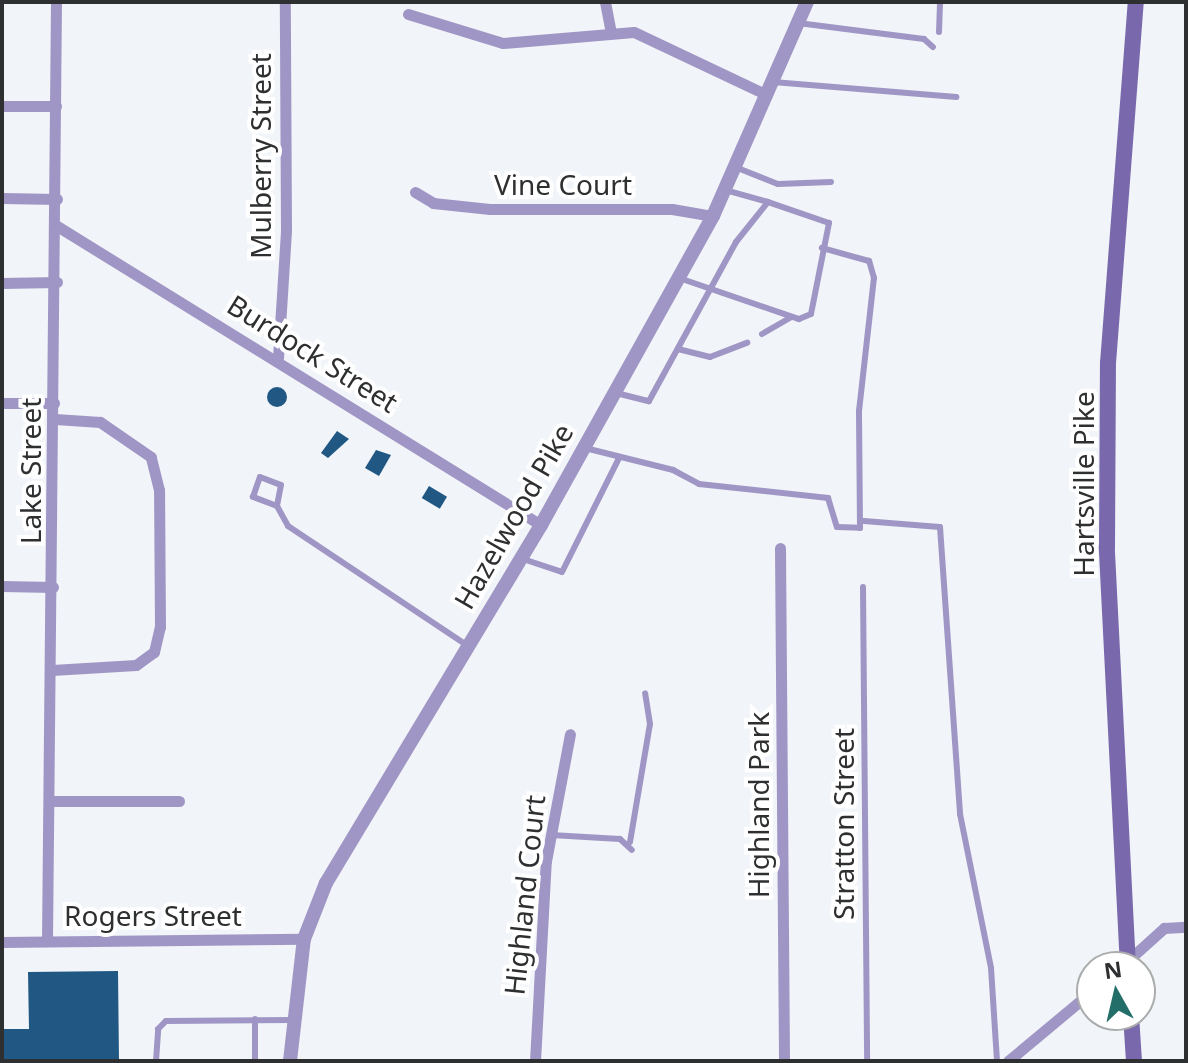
<!DOCTYPE html>
<style>
body{margin:0}
#map{position:relative;width:1188px;height:1063px;overflow:hidden;background:#f1f4f8;font-family:"Noto Sans",sans-serif}
div>[style]{position:absolute}
[style*='--x']{left:calc(var(--x)*1px);top:calc(var(--y)*1px);width:calc(var(--w)*1px);rotate:calc(var(--a)*1deg)}
.building>*{inset:0;background:#205783;transform-origin:0 0}
.round{border-radius:50%}
.service>*{height:6px;margin:-3px;padding:0 3px;transform-origin:3px;border-radius:3px;background:#a096c5}
.minor>*{height:11px;margin:-5.5px;padding:0 5.5px;transform-origin:5.5px;border-radius:5.5px;background:#a096c5}
.tertiary>*{height:14px;margin:-7px;padding:0 7px;transform-origin:7px;border-radius:7px;background:#a096c5}
.secondary>*{height:16px;margin:-8px;padding:0 8px;transform-origin:8px;border-radius:8px;background:#7968ac}
span{translate:-50% -50%;white-space:nowrap;text-align:center;line-height:1.15;-webkit-text-stroke:8px #fff;paint-order:stroke}
.street-label{font-size:28px;color:#2e2f30}
.frame{position:absolute;inset:0;border:4px solid #2e2f30;pointer-events:none}
.north{position:absolute;left:1076px;top:951px;width:80px;height:80px;box-sizing:border-box;background:#fff;border:2px solid #abacac;border-radius:50%;rotate:352deg;font-size:22px;font-weight:700;line-height:32px;text-align:center;color:#2e2f30}
.north::after{content:'';display:block;margin:auto;width:28px;height:36px;background:#246e6a;clip-path:polygon(50% 0,100% 100%,50% 72%,0 100%)}
</style>
<div id="map">
<div class="building">
<i class="round" style="left:267px;top:387px;width:20px;height:20px"></i>
<i style="clip-path:polygon(337px 431px,349px 439px,328px 458px,321px 453px)"></i>
<i style="clip-path:polygon(376px 450px,391px 455px,379px 476px,365px 468px)"></i>
<i style="left:429px;top:486px;width:21px;height:14px;rotate:31deg"></i>
<i style="clip-path:polygon(118px 971px,119px 1061px,2px 1061px,2px 1029px,29px 1029px,28px 972px)"></i>
</div>
<div class="service">
<i style="--x:798;--y:23;--w:127;--a:7.2"></i>
<i style="--x:924;--y:39;--w:12;--a:42"></i>
<i style="--x:939;--y:32;--w:30;--a:-88"></i>
<i style="--x:773;--y:82;--w:184;--a:4.7"></i>
<i style="--x:735;--y:167;--w:46;--a:21.6"></i>
<i style="--x:778;--y:184;--w:53;--a:-2.2"></i>
<i style="--x:679;--y:278;--w:127;--a:18.9"></i>
<i style="--x:799;--y:319;--w:13;--a:-23"></i>
<i style="--x:811;--y:314;--w:93;--a:-78.8"></i>
<i style="--x:829;--y:223;--w:65;--a:-161"></i>
<i style="--x:762;--y:334;--w:34;--a:-30"></i>
<i style="--x:678;--y:349;--w:33;--a:14"></i>
<i style="--x:710;--y:357;--w:40;--a:-21"></i>
<i style="--x:616;--y:393;--w:34;--a:14"></i>
<i style="--x:649;--y:401;--w:181;--a:-61.3"></i>
<i style="--x:736;--y:242;--w:51;--a:-51.3"></i>
<i style="--x:768;--y:202;--w:45;--a:-164.4"></i>
<i style="--x:585;--y:448;--w:91;--a:14"></i>
<i style="--x:673;--y:470;--w:30;--a:28"></i>
<i style="--x:699;--y:484;--w:130;--a:6.2"></i>
<i style="--x:828;--y:498;--w:30;--a:73"></i>
<i style="--x:837;--y:527;--w:23;--a:2"></i>
<i style="--x:860;--y:528;--w:117;--a:-90.5"></i>
<i style="--x:859;--y:411;--w:134;--a:-83.6"></i>
<i style="--x:874;--y:278;--w:18;--a:-106"></i>
<i style="--x:869;--y:261;--w:49;--a:-164.5"></i>
<i style="--x:277;--y:506;--w:26;--a:-159"></i>
<i style="--x:253;--y:497;--w:21;--a:-71"></i>
<i style="--x:260;--y:477;--w:22;--a:21"></i>
<i style="--x:281;--y:485;--w:21;--a:101"></i>
<i style="--x:277;--y:506;--w:23;--a:61"></i>
<i style="--x:288;--y:526;--w:216;--a:33.7"></i>
<i style="--x:864;--y:521;--w:76;--a:4.5"></i>
<i style="--x:940;--y:527;--w:288;--a:86"></i>
<i style="--x:960;--y:814;--w:157;--a:78.6"></i>
<i style="--x:991;--y:968;--w:93;--a:86.3"></i>
<i style="--x:520;--y:558;--w:44;--a:18.4"></i>
<i style="--x:562;--y:572;--w:127;--a:-63.4"></i>
<i style="--x:863;--y:587;--w:474;--a:89.5"></i>
<i style="--x:551;--y:835;--w:69;--a:3.3"></i>
<i style="--x:620;--y:839;--w:16;--a:43"></i>
<i style="--x:630;--y:842;--w:120;--a:-80.4"></i>
<i style="--x:650;--y:724;--w:31;--a:-99"></i>
<i style="--x:156;--y:1061;--w:32;--a:-86"></i>
<i style="--x:158;--y:1029;--w:11;--a:-45"></i>
<i style="--x:166;--y:1021;--w:126;--a:-0.5"></i>
<i style="--x:255;--y:1061;--w:42;--a:-90"></i>
</div>
<div class="minor">
<i style="--x:605;--y:2;--w:31;--a:79"></i>
<i style="--x:408;--y:14;--w:99;--a:17"></i>
<i style="--x:503;--y:43;--w:131;--a:-4.8"></i>
<i style="--x:634;--y:32;--w:147;--a:25.3"></i>
<i style="--x:2;--y:106;--w:54;--a:0"></i>
<i style="--x:415;--y:192;--w:21;--a:31"></i>
<i style="--x:433;--y:203;--w:57;--a:6"></i>
<i style="--x:490;--y:209;--w:182;--a:0"></i>
<i style="--x:672;--y:209;--w:42;--a:9.7"></i>
<i style="--x:2;--y:198;--w:55;--a:1"></i>
<i style="--x:57;--y:226;--w:569;--a:31.71"></i>
<i style="--x:2;--y:283;--w:55;--a:-1"></i>
<i style="--x:278;--y:358;--w:128;--a:-86.4"></i>
<i style="--x:286;--y:230;--w:228;--a:-90.3"></i>
<i style="--x:2;--y:403;--w:52;--a:0"></i>
<i style="--x:780;--y:548;--w:513;--a:89.55"></i>
<i style="--x:2;--y:586;--w:51;--a:1.1"></i>
<i style="--x:52;--y:670;--w:84;--a:-3.4"></i>
<i style="--x:136;--y:665;--w:22;--a:-36"></i>
<i style="--x:154;--y:652;--w:26;--a:-77"></i>
<i style="--x:160;--y:627;--w:137;--a:-90.4"></i>
<i style="--x:159;--y:490;--w:34;--a:-104"></i>
<i style="--x:151;--y:457;--w:62;--a:-145.5"></i>
<i style="--x:100;--y:422;--w:45;--a:-176.2"></i>
<i style="--x:51;--y:801;--w:128;--a:0"></i>
<i style="--x:47;--y:940;--w:938;--a:-89.45"></i>
<i style="--x:2;--y:942;--w:302;--a:-0.6"></i>
<i style="--x:1124;--y:964;--w:54;--a:-42"></i>
<i style="--x:1164;--y:928;--w:22;--a:-3"></i>
<i style="--x:535;--y:1061;--w:200;--a:-86.9"></i>
<i style="--x:546;--y:861;--w:129;--a:-79.3"></i>
<i style="--x:1008;--y:1061;--w:109;--a:-39.8"></i>
</div>
<div class="tertiary">
<i style="--x:290;--y:1061;--w:123;--a:-83.5"></i>
<i style="--x:304;--y:939;--w:60;--a:-68.6"></i>
<i style="--x:326;--y:883;--w:418;--a:-59"></i>
<i style="--x:541;--y:525;--w:354;--a:-60.9"></i>
<i style="--x:713;--y:216;--w:234;--a:-66.3"></i>
</div>
<div class="secondary">
<i style="--x:1128;--y:967;--w:421;--a:-92.9"></i>
<i style="--x:1107;--y:547;--w:184;--a:-89.7"></i>
<i style="--x:1108;--y:363;--w:362;--a:-85.6"></i>
<i style="--x:1131;--y:1015;--w:46;--a:86.3"></i>
</div>
<div class="street-label">
<span style="left:260px;top:156px;rotate:-90deg">Mulberry Street</span>
<span style="left:563px;top:184px">Vine Court</span>
<span style="left:313px;top:353px;rotate:32deg">Burdock Street</span>
<span style="left:30px;top:471px;rotate:-90deg">Lake Street</span>
<span style="left:1083px;top:484px;rotate:-90deg">Hartsville Pike</span>
<span style="left:513px;top:516px;rotate:-60deg">Hazelwood Pike</span>
<span style="left:758px;top:805px;rotate:-90deg">Highland Park</span>
<span style="left:843px;top:824px;rotate:-90deg">Stratton Street</span>
<span style="left:524px;top:895px;rotate:-84deg">Highland Court</span>
<span style="left:153px;top:915px">Rogers Street</span>
</div>
<div class="frame"></div>
<div class="north">N</div>
</div>
